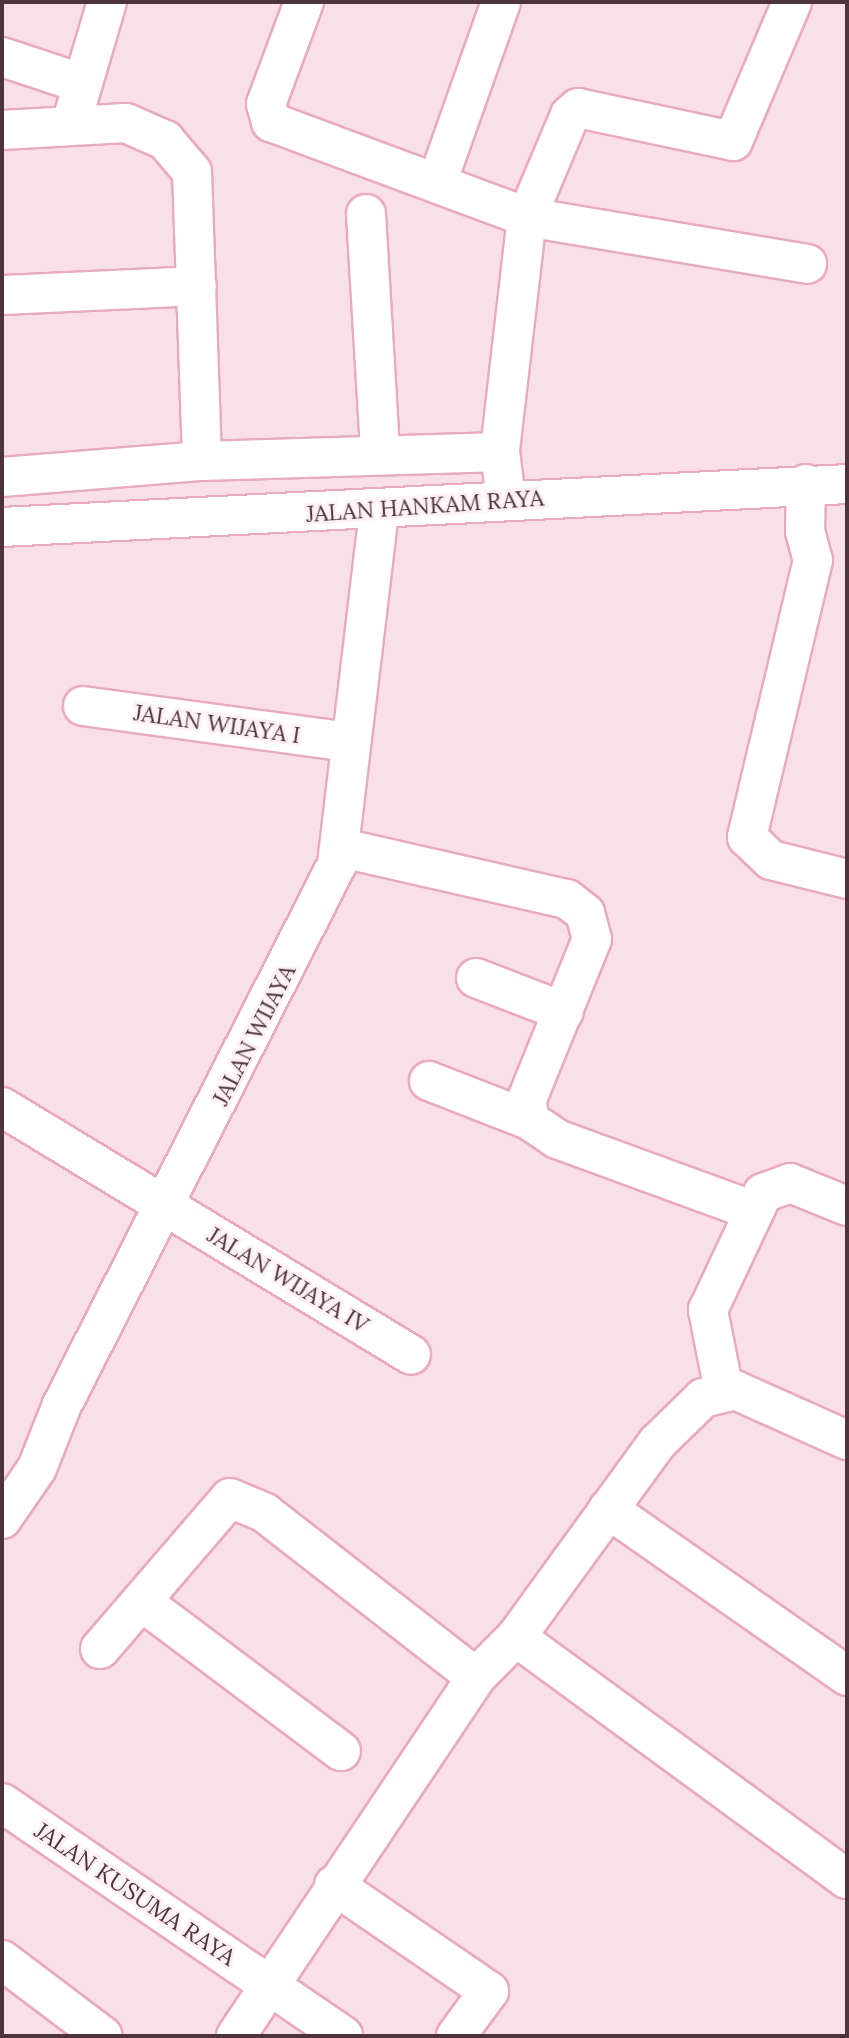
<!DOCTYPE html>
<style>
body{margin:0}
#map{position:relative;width:849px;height:2038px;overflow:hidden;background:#f9dfe8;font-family:Lora,serif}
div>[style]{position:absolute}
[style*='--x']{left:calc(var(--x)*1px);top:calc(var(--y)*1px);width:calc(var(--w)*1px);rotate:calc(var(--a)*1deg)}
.roads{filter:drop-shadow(2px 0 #e8a9c1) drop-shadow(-2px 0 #e8a9c1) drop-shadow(0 2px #e8a9c1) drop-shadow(0 -2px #e8a9c1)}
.minor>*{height:38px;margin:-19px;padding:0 19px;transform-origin:19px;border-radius:19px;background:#fff}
.major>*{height:38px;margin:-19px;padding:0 19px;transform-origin:19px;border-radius:19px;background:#fff}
span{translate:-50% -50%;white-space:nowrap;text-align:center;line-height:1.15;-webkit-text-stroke:6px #fef0f5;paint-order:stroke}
.street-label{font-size:23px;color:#4c333c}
.frame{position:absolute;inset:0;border:4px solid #4c333c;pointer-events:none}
</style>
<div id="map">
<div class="roads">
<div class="minor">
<i style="--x:304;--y:2;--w:109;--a:110.4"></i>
<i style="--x:266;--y:104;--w:19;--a:74"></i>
<i style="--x:271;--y:122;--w:273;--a:20.4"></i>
<i style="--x:527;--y:217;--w:237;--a:96.6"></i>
<i style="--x:500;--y:452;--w:47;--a:82.7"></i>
<i style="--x:792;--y:2;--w:151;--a:113"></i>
<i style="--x:733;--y:141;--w:158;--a:-168"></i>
<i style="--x:578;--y:108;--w:11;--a:139"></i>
<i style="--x:570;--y:115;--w:111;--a:112.9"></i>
<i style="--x:527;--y:217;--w:284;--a:9.5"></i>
<i style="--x:2;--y:57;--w:85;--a:18.4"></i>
<i style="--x:71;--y:124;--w:127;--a:-73.6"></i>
<i style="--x:2;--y:130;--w:124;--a:-3.2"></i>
<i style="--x:126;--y:123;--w:43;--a:23.6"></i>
<i style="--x:165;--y:140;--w:42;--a:49.8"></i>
<i style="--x:192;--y:172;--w:289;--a:88"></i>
<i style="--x:438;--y:180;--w:189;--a:-70.5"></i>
<i style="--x:366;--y:214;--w:239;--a:86.6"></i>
<i style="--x:2;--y:295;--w:195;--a:-2.6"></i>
<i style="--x:2;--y:477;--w:201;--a:-4.6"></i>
<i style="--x:202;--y:461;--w:298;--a:-1.7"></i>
<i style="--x:806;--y:484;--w:47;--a:91.2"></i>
<i style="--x:805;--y:531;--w:30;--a:75"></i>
<i style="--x:813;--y:560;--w:285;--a:103.4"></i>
<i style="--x:747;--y:837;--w:33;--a:44"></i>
<i style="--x:771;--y:860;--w:78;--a:14"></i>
<i style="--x:83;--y:706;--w:269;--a:7.7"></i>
<i style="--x:342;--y:848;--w:231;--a:12.8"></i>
<i style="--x:567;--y:899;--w:23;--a:38"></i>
<i style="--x:585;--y:913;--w:27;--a:75"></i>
<i style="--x:592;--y:939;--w:173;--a:112.1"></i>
<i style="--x:527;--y:1099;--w:21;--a:85"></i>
<i style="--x:529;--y:1120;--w:34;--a:34"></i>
<i style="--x:557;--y:1139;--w:210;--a:20.1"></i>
<i style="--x:476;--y:978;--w:94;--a:21.1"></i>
<i style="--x:429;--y:1081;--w:107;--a:21.3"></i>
<i style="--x:2;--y:1107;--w:478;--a:31.2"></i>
<i style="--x:724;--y:1391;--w:83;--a:-101.2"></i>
<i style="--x:708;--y:1310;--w:129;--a:-64.8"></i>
<i style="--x:763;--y:1193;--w:29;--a:-20"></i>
<i style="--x:790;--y:1183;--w:61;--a:22"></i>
<i style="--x:608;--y:1509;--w:292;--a:34.9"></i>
<i style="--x:2;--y:1519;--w:62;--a:-55.5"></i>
<i style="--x:37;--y:1468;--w:68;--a:-68.4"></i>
<i style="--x:62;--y:1405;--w:607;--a:-63.05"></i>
<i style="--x:337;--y:864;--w:355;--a:-83.2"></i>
<i style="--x:145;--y:1604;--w:245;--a:36.9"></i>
<i style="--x:516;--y:1637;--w:410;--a:36.2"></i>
<i style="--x:100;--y:1649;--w:199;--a:-49.3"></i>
<i style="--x:230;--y:1498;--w:38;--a:23"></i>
<i style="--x:265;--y:1513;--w:267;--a:37.9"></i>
<i style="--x:2;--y:1803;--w:413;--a:34.3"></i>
<i style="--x:334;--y:1885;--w:188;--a:34.4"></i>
<i style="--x:489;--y:1991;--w:56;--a:126.3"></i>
<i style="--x:2;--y:1960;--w:126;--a:37"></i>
<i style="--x:236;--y:2036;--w:432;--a:-56.2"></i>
<i style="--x:476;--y:1677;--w:57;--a:-45"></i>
<i style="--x:516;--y:1637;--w:240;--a:-54"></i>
<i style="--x:657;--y:1443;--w:64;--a:-44.4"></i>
<i style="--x:703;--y:1398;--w:33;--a:-14"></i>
<i style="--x:735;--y:1390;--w:123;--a:24.1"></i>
</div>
<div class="major">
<i style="--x:2;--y:527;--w:846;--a:-2.91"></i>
</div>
</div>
<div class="street-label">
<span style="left:425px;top:506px;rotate:-4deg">JALAN HANKAM RAYA</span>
<span style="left:217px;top:724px;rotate:8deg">JALAN WIJAYA I</span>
<span style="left:254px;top:1035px;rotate:-63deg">JALAN WIJAYA</span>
<span style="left:288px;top:1280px;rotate:31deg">JALAN WIJAYA IV</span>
<span style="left:135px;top:1894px;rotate:34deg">JALAN KUSUMA RAYA</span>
</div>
<div class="frame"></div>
</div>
